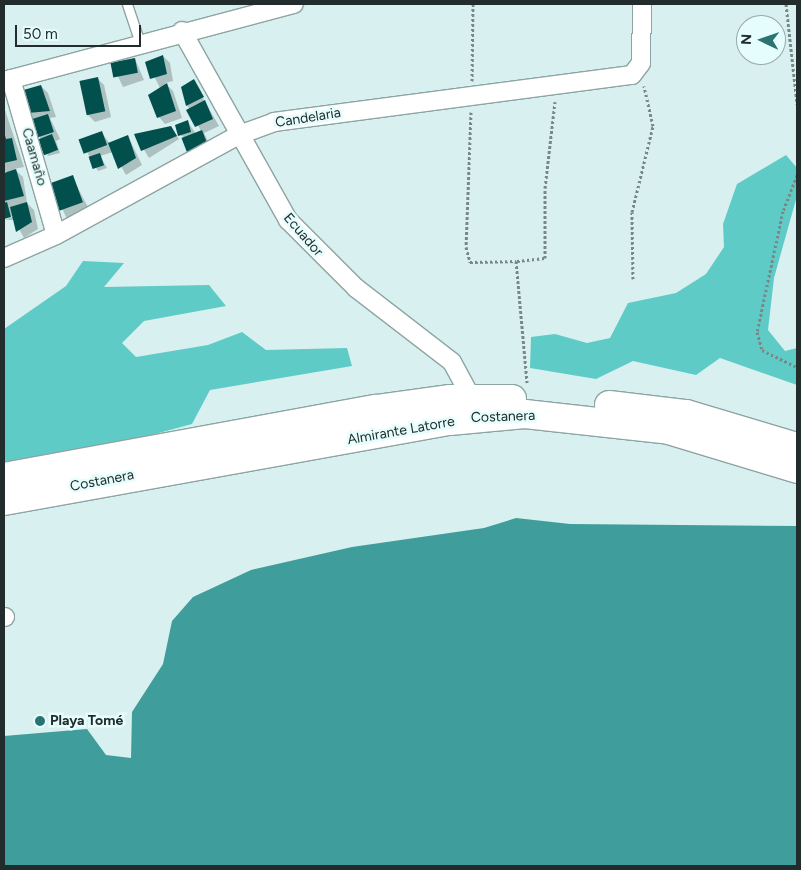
<!DOCTYPE html>
<meta charset="utf-8">
<style>
body{margin:0}
#map{position:relative;width:801px;height:870px;overflow:hidden;background:#d8f0ef;font-family:Figtree,sans-serif}
div>[style]{position:absolute}
[style*='--x']{left:calc(var(--x)*1px);top:calc(var(--y)*1px);width:calc(var(--w)*1px);rotate:calc(var(--a)*1deg)}
.green>*{inset:0;background:#5fcbc7}
.water>*{inset:0;background:#3f9e9b}
.shadow>*{inset:0;background:#0003}
.building>*{inset:0;background:#02504e;transform-origin:0 0}
.path>*{height:3px;margin-top:-1.5px;transform-origin:0;background:repeating-linear-gradient(90deg,#788887 0 2.5px,transparent 0 5px)}
.roads{filter:drop-shadow(1px 0 #8da4a3) drop-shadow(-1px 0 #8da4a3) drop-shadow(0 1px #8da4a3) drop-shadow(0 -1px #8da4a3)}
.lane>*{height:9px;margin:-4.5px;padding:0 4.5px;transform-origin:4.5px;border-radius:4.5px;background:#fff}
.street>*{height:18px;margin:-9px;padding:0 9px;transform-origin:9px;border-radius:9px;background:#fff}
.primary>*{height:28px;margin:-14px;padding:0 14px;transform-origin:14px;border-radius:14px;background:#fff}
.dots>*{width:14px;height:14px;translate:-50% -50%;box-sizing:border-box;border:2px solid #e5fdfc;border-radius:50%}
span{translate:-50% -50%;white-space:nowrap;text-align:center;line-height:1.15;-webkit-text-stroke:5px #e5fdfc;paint-order:stroke}
.street-label{font-size:14px;color:#232c2c}
.poi-label{font-size:14px;color:#232c2c;font-weight:700}
.left{translate:0 -50%;text-align:left}
.frame{position:absolute;inset:0;border:5px solid #232c2c;pointer-events:none}
.north{position:absolute;left:736px;top:15px;width:50px;height:50px;box-sizing:border-box;background:#e5fdfc;border:1px solid #97a9a9;border-radius:50%;rotate:273deg;font-size:14px;font-weight:700;line-height:20px;text-align:center;color:#232c2c}
.north::after{content:'';display:block;margin:auto;width:18px;height:22px;background:#297371;clip-path:polygon(50% 0,100% 100%,50% 72%,0 100%)}
.scale{position:absolute;left:15px;top:25px;width:126px;height:22px;box-sizing:border-box;border:2px solid #232c2c;border-top:0;padding-left:6px;font-size:15px;line-height:18px;white-space:nowrap;color:#232c2c;-webkit-text-stroke:4px #e5fdfc;paint-order:stroke}
</style>
<div id="map">
<div class="green">
<i style="clip-path:polygon(786px 155px,797px 168px,797px 196px,774px 278px,768px 330px,785px 351px,797px 348px,797px 385px,720px 358px,696px 375px,633px 361px,596px 379px,530px 368px,531px 337px,555px 334px,587px 343px,610px 338px,628px 303px,676px 293px,706px 274px,724px 247px,723px 224px,737px 184px)"></i>
<i style="clip-path:polygon(83px 261px,124px 263px,104px 287px,209px 285px,226px 306px,144px 321px,122px 343px,136px 357px,208px 345px,242px 332px,266px 350px,347px 348px,352px 366px,210px 390px,192px 424px,107px 447px,4px 466px,4px 329px,66px 286px)"></i>
</div>
<div class="water">
<i style="clip-path:polygon(516px 518px,570px 524px,797px 526px,797px 866px,4px 866px,4px 736px,87px 729px,106px 755px,131px 758px,132px 712px,163px 664px,172px 621px,193px 597px,251px 570px,352px 547px,484px 528px)"></i>
</div>
<div class="shadow">
<i style="clip-path:polygon(163px 56px,170px 63px,173px 81px,165px 83px,173px 91px,182px 118px,165px 124px,159px 117px,161px 90px,147px 62px)"></i>
<i style="clip-path:polygon(135px 59px,144px 80px,123px 87px,113px 66px)"></i>
<i style="clip-path:polygon(97px 78px,104px 85px,111px 117px,95px 122px,88px 115px)"></i>
<i style="clip-path:polygon(193px 81px,219px 126px,204px 133px,214px 153px,180px 135px,188px 122px,196px 134px,201px 131px,187px 105px)"></i>
<i style="clip-path:polygon(41px 86px,48px 93px,56px 117px,50px 118px,60px 139px,56px 141px,60px 153px,48px 156px,29px 112px)"></i>
<i style="clip-path:polygon(4px 107px,24px 167px,14px 169px,23px 177px,27px 203px,34px 210px,38px 229px,24px 238px,14px 220px,5px 220px,17px 215px,5px 218px,4px 239px,4px 174px,9px 173px,4px 171px)"></i>
<i style="clip-path:polygon(171px 127px,179px 139px,149px 158px,135px 135px)"></i>
<i style="clip-path:polygon(102px 133px,110px 144px,128px 136px,142px 165px,126px 175px,113px 152px,100px 156px,107px 168px,98px 171px,80px 140px)"></i>
<i style="clip-path:polygon(72px 177px,89px 209px,67px 219px,51px 184px)"></i>
</div>
<div class="building">
<i style="clip-path:polygon(163px 55px,167px 74px,150px 79px,145px 62px)"></i>
<i style="left:135px;top:58px;width:15px;height:25px;rotate:79deg"></i>
<i style="left:98px;top:77px;width:35px;height:19px;rotate:78deg"></i>
<i style="clip-path:polygon(194px 79px,204px 97px,186px 106px,181px 87px)"></i>
<i style="clip-path:polygon(167px 83px,176px 111px,157px 118px,148px 95px)"></i>
<i style="clip-path:polygon(41px 85px,50px 111px,28px 113px,20px 91px)"></i>
<i style="clip-path:polygon(205px 100px,213px 119px,195px 127px,186px 110px)"></i>
<i style="left:48px;top:114px;width:19px;height:19px;rotate:72deg"></i>
<i style="clip-path:polygon(188px 120px,191px 132px,178px 136px,175px 125px)"></i>
<i style="clip-path:polygon(171px 126px,177px 136px,141px 151px,134px 134px)"></i>
<i style="left:202px;top:130px;width:17px;height:22px;rotate:69deg"></i>
<i style="left:102px;top:131px;width:15px;height:25px;rotate:70deg"></i>
<i style="clip-path:polygon(4px 132px,6px 139px,12px 138px,17px 160px,4px 163px)"></i>
<i style="left:52px;top:134px;width:17px;height:15px;rotate:69deg"></i>
<i style="clip-path:polygon(128px 135px,136px 158px,118px 169px,108px 143px)"></i>
<i style="left:100px;top:153px;width:13px;height:12px;rotate:72deg"></i>
<i style="clip-path:polygon(16px 169px,24px 196px,4px 201px,4px 173px)"></i>
<i style="left:73px;top:175px;width:29px;height:25px;rotate:70deg"></i>
<i style="clip-path:polygon(7px 202px,11px 217px,4px 219px,4px 203px)"></i>
<i style="clip-path:polygon(27px 202px,32px 222px,16px 232px,10px 207px)"></i>
</div>
<div class="path">
<i style="--x:786;--y:4;--w:101;--a:83.7"></i>
<i style="--x:472;--y:81;--w:77;--a:-89.3"></i>
<i style="--x:471;--y:112;--w:135;--a:92.1"></i>
<i style="--x:466;--y:247;--w:16;--a:75"></i>
<i style="--x:470;--y:262;--w:46;--a:-1.2"></i>
<i style="--x:516;--y:261;--w:122;--a:84.8"></i>
<i style="--x:797;--y:175;--w:39;--a:111"></i>
<i style="--x:783;--y:211;--w:124;--a:102.1"></i>
<i style="--x:757;--y:332;--w:19;--a:74"></i>
<i style="--x:762;--y:350;--w:39;--a:26"></i>
<i style="--x:517;--y:261;--w:28;--a:-6"></i>
<i style="--x:545;--y:258;--w:70;--a:-90"></i>
<i style="--x:545;--y:188;--w:87;--a:-83.4"></i>
<i style="--x:633;--y:279;--w:67;--a:-90.9"></i>
<i style="--x:632;--y:212;--w:89;--a:-76.3"></i>
<i style="--x:653;--y:126;--w:41;--a:-102.7"></i>
</div>
<div class="roads">
<div class="lane">
<i style="--x:127;--y:4;--w:41;--a:71.6"></i>
</div>
<div class="street">
<i style="--x:182;--y:31;--w:217;--a:60.7"></i>
<i style="--x:288;--y:220;--w:96;--a:45"></i>
<i style="--x:356;--y:288;--w:121;--a:37.6"></i>
<i style="--x:452;--y:362;--w:42;--a:61.6"></i>
<i style="--x:11;--y:79;--w:162;--a:73.9"></i>
<i style="--x:4;--y:81;--w:300;--a:-14.9"></i>
<i style="--x:4;--y:258;--w:57;--a:-23.9"></i>
<i style="--x:56;--y:235;--w:209;--a:-28.7"></i>
<i style="--x:239;--y:135;--w:37;--a:-20"></i>
<i style="--x:274;--y:122;--w:361;--a:-7.5"></i>
<i style="--x:632;--y:75;--w:15;--a:-53"></i>
<i style="--x:641;--y:63;--w:59;--a:-89"></i>
<i style="--x:4;--y:617;--w:1;--a:0"></i>
</div>
<div class="primary">
<i style="--x:609;--y:405;--w:78;--a:6.7"></i>
<i style="--x:686;--y:414;--w:116;--a:16.6"></i>
<i style="--x:4;--y:477;--w:378;--a:-10.4"></i>
<i style="--x:376;--y:409;--w:75;--a:-7.7"></i>
<i style="--x:450;--y:399;--w:62;--a:0"></i>
<i style="--x:4;--y:501;--w:453;--a:-10.2"></i>
<i style="--x:450;--y:421;--w:75;--a:-5.3"></i>
<i style="--x:525;--y:414;--w:145;--a:6.3"></i>
<i style="--x:669;--y:430;--w:134;--a:16.9"></i>
</div>
</div>
<div class="dots">
<i style="left:40px;top:721px;background:#297371"></i>
</div>
<div class="street-label">
<span style="left:308px;top:118px;rotate:-9deg">Candelaria</span>
<span style="left:34px;top:157px;rotate:74deg">Caamaño</span>
<span style="left:303px;top:235px;rotate:49deg">Ecuador</span>
<span style="left:503px;top:417px;rotate:-2deg">Costanera</span>
<span style="left:401px;top:431px;rotate:-10deg">Almirante Latorre</span>
<span style="left:102px;top:481px;rotate:-11deg">Costanera</span>
</div>
<div class="poi-label">
<span class="left" style="left:50px;top:721px">Playa Tomé</span>
</div>
<div class="frame"></div>
<div class="north">N</div>
<div class="scale">50 m</div>
</div>
